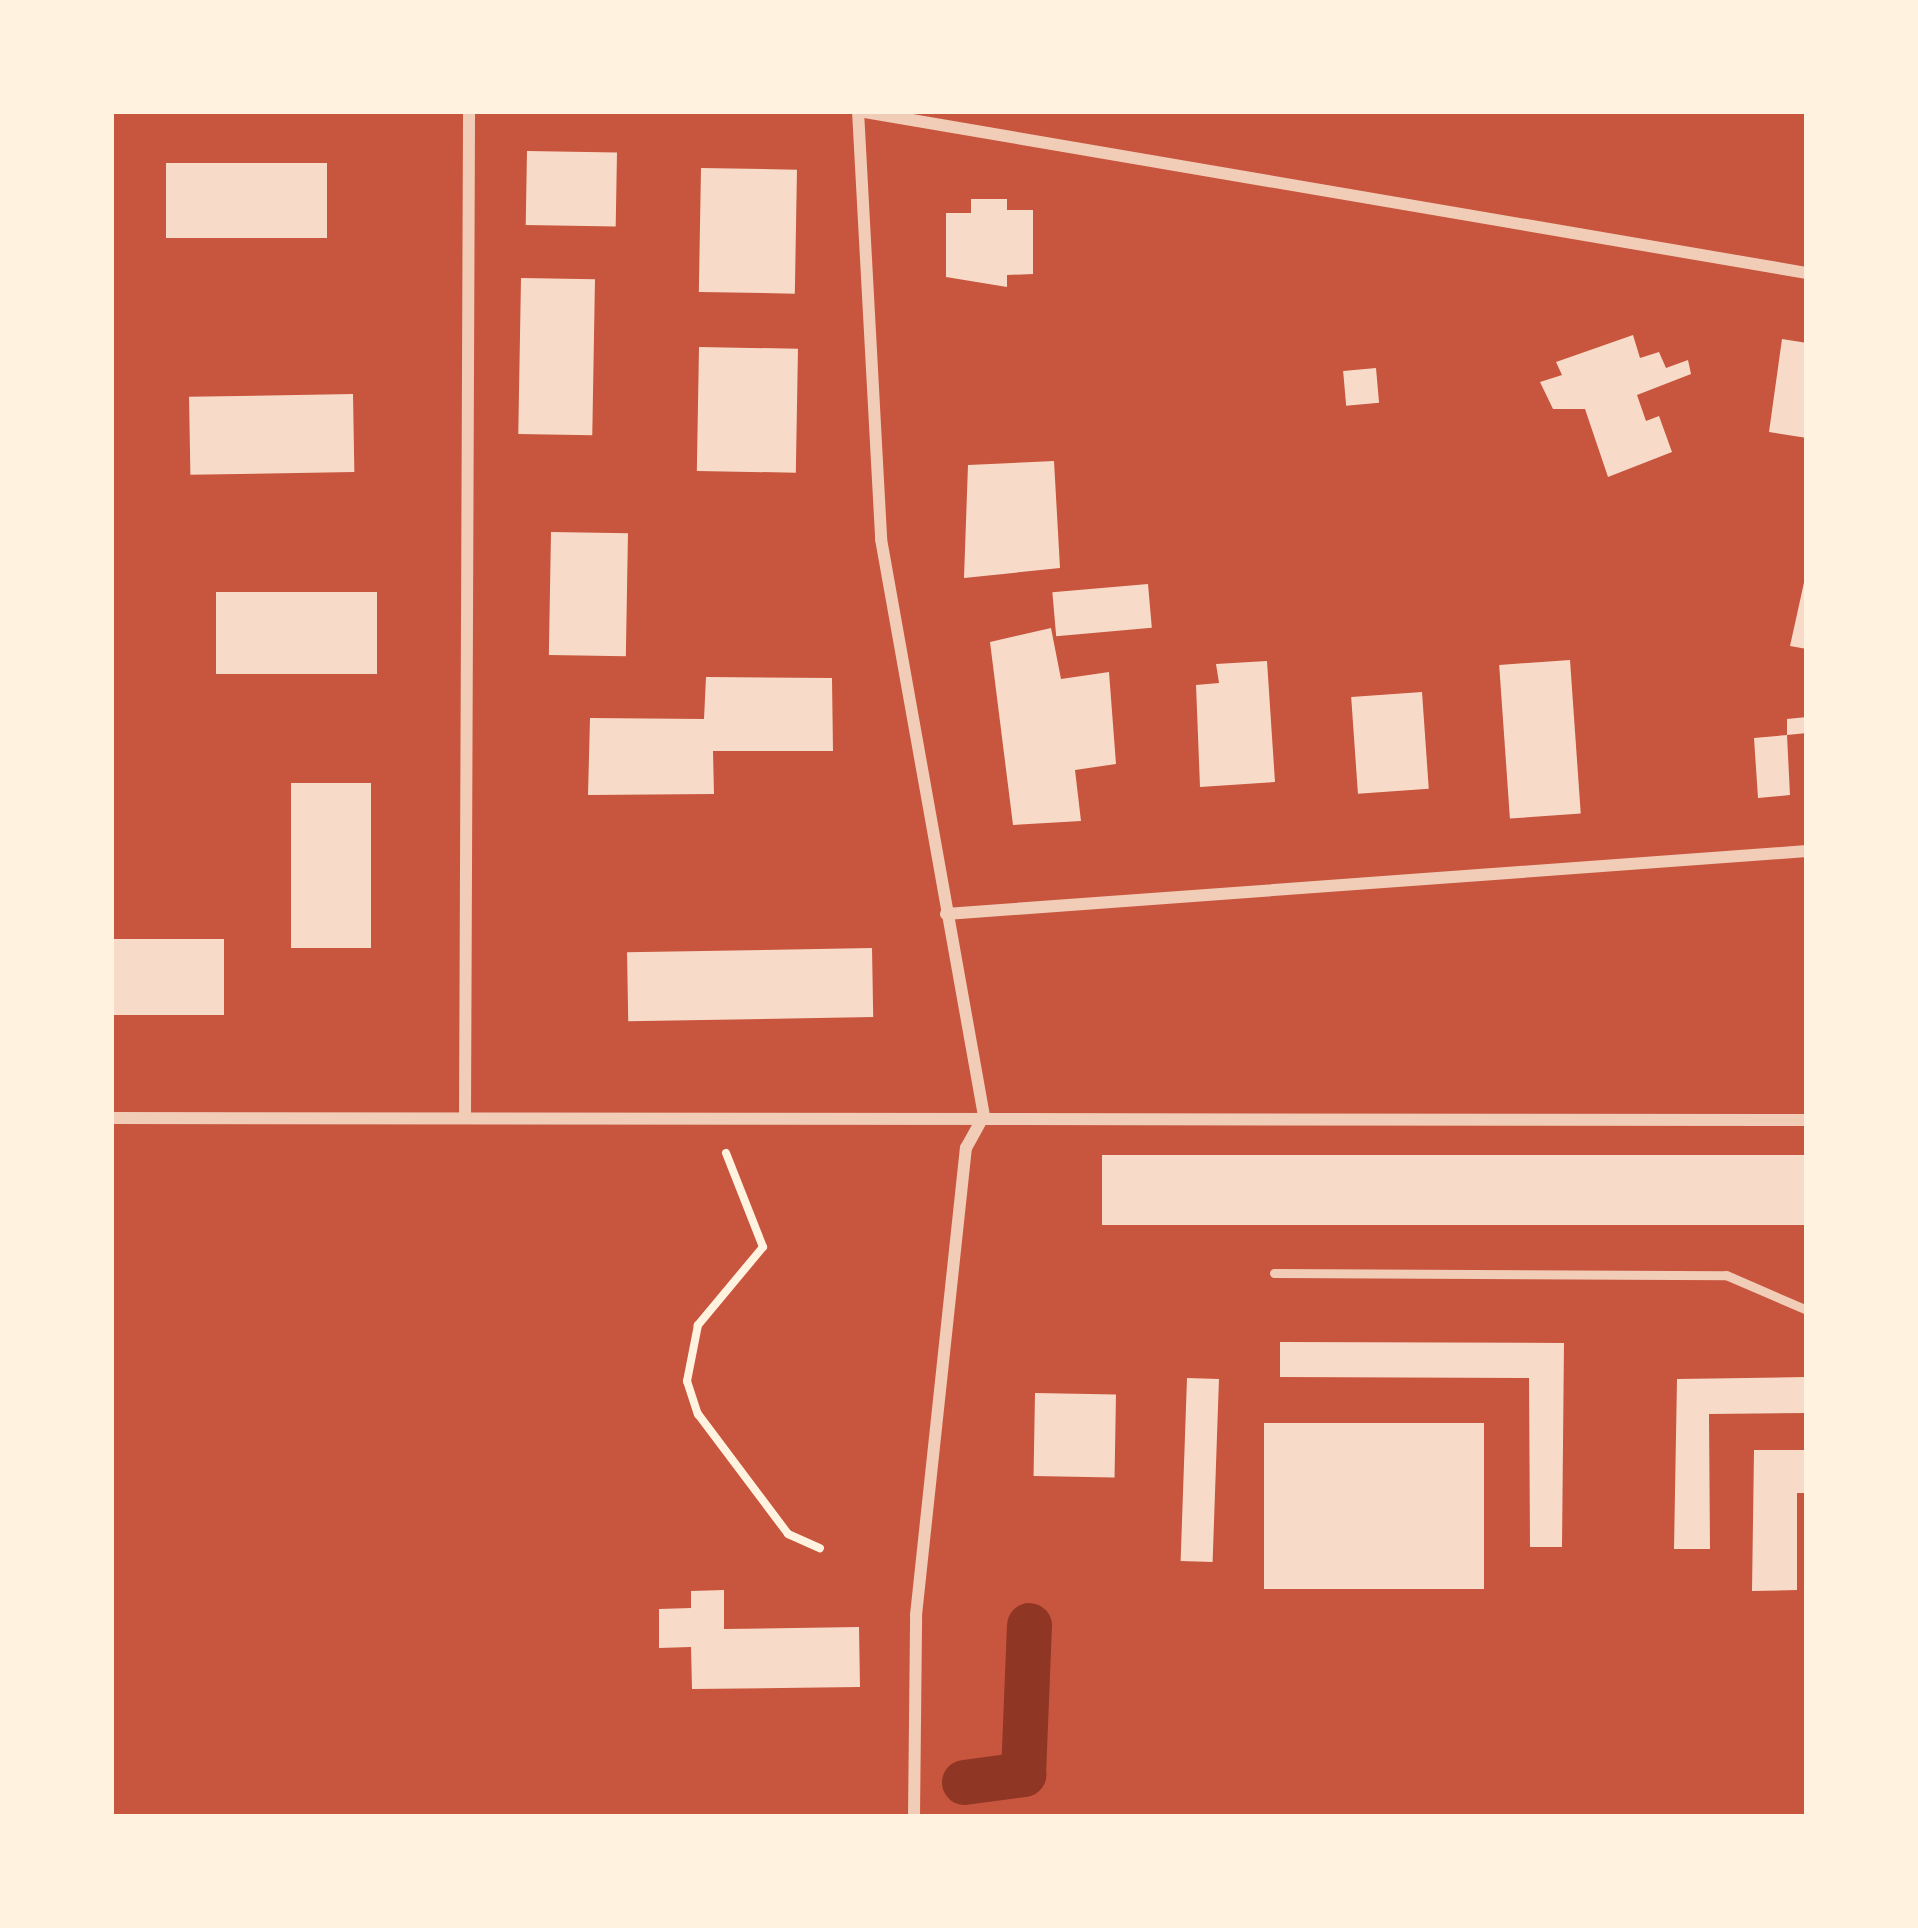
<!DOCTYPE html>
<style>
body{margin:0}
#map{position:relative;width:1918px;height:1928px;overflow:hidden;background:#c8553d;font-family:"PT Serif",serif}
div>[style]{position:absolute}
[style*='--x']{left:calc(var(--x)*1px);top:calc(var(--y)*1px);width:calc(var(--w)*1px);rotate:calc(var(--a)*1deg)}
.canal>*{height:45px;margin:-22.5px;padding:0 22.5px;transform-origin:22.5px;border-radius:22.5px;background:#8f3625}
.building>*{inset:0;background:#f7dbc8;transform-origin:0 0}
.path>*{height:8px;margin:-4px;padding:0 4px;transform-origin:4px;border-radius:4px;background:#fff3e0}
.service>*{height:9px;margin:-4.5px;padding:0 4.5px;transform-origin:4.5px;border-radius:4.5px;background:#f1ccb7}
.minor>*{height:12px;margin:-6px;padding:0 6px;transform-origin:6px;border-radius:6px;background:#f1ccb7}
span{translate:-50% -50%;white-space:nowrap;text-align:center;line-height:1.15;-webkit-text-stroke:10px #fff3e0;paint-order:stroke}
.frame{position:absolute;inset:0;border:114px solid #fff3e0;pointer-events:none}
</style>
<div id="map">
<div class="canal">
<i style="--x:964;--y:1782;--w:60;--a:-7.7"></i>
<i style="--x:1023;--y:1774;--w:149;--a:-87.7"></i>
</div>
<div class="building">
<i style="left:527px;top:151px;width:90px;height:74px;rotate:1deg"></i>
<i style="left:327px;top:163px;width:75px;height:161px;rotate:90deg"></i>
<i style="left:701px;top:168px;width:96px;height:124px;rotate:1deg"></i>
<i style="clip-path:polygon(971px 199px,1007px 199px,1007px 210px,1033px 210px,1033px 274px,1007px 275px,1007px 287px,946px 277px,946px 213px,971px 213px)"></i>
<i style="left:521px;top:278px;width:74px;height:156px;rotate:1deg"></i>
<i style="clip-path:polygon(1633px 335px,1640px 358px,1659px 352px,1666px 368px,1688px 360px,1691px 374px,1637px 395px,1646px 421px,1659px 416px,1672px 452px,1608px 477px,1585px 409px,1553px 409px,1540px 382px,1562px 375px,1556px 362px)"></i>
<i style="clip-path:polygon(1782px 339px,1807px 343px,1807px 438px,1769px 432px)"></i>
<i style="left:699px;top:347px;width:99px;height:124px;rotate:1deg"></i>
<i style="left:1376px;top:368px;width:35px;height:33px;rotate:85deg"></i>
<i style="left:353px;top:394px;width:78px;height:164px;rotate:89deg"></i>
<i style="clip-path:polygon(1054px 461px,1060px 568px,964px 578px,968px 465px)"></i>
<i style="left:551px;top:532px;width:77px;height:123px;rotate:1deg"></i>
<i style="clip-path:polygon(1807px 569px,1807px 649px,1790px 646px)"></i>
<i style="left:1148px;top:584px;width:44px;height:96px;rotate:85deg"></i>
<i style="left:216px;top:592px;width:161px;height:82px"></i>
<i style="clip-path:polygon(1051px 628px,1061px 679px,1109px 672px,1116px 764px,1075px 770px,1081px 821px,1013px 825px,990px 642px)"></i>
<i style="left:1570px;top:660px;width:154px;height:71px;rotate:86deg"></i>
<i style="clip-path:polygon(1267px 661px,1275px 782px,1200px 787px,1196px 685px,1219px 683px,1216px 664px)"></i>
<i style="clip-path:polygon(706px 677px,832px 678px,833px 751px,713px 751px,714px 794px,588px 795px,590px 718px,704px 719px)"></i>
<i style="left:1422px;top:692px;width:97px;height:71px;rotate:86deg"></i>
<i style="clip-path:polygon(1807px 717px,1807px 733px,1787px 735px,1790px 795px,1758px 798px,1754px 738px,1787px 735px,1787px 719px)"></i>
<i style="left:291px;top:783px;width:80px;height:165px"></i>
<i style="left:111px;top:939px;width:113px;height:76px"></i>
<i style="left:872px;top:948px;width:69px;height:245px;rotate:89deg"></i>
<i style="left:1102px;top:1155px;width:705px;height:70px"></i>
<i style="clip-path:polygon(1280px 1342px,1564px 1343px,1562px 1547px,1530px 1547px,1529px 1378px,1280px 1377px)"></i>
<i style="clip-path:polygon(1807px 1377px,1807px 1413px,1709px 1414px,1710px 1549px,1674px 1549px,1677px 1379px)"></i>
<i style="left:1187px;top:1378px;width:32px;height:183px;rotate:2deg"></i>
<i style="left:1035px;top:1393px;width:81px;height:83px;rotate:1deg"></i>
<i style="left:1264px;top:1423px;width:220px;height:166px"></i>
<i style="clip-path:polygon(1754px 1450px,1807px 1450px,1807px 1493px,1797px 1493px,1797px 1590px,1752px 1591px)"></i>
<i style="clip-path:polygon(724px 1590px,724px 1629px,859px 1627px,860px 1687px,692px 1689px,691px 1647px,659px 1648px,659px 1609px,691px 1608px,691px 1591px)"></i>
</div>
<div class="path">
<i style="--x:726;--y:1153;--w:101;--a:68.5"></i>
<i style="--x:763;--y:1247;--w:102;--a:129.8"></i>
<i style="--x:698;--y:1325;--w:57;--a:101.1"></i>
<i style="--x:687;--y:1381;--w:35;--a:72"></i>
<i style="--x:698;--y:1414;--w:150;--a:53.1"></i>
<i style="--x:788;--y:1534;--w:35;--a:24"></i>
</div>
<div class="service">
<i style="--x:1274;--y:1273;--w:452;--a:0.3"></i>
<i style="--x:1726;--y:1275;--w:88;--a:23.4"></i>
</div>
<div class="minor">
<i style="--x:858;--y:111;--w:429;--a:86.9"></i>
<i style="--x:881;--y:539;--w:586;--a:79.88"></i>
<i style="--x:859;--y:111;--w:962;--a:9.7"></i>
<i style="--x:946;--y:914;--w:863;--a:-4.18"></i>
<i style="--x:111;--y:1118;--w:1696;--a:0.07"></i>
<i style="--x:465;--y:1118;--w:1007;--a:-89.77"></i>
<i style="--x:914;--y:1817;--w:202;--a:-89.4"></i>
<i style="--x:916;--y:1615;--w:470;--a:-83.9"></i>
<i style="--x:966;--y:1148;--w:37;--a:-61"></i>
</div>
<div class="frame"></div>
</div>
